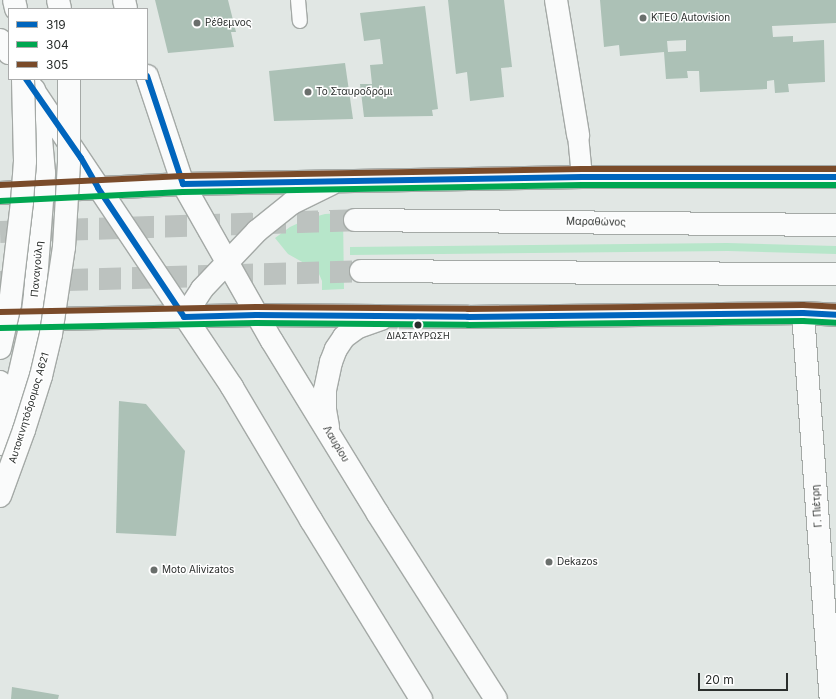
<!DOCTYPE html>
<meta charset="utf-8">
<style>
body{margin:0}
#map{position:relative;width:836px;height:699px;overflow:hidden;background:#e1e7e4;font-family:Inter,sans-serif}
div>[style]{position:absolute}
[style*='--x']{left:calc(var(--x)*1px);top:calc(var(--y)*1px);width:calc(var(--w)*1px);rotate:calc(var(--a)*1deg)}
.green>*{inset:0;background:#b7e6ca}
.building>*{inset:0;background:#acc1b6}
.primary-tunnel>*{height:22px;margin-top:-11px;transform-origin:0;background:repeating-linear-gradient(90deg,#bcc2bf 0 22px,transparent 0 33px)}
.roads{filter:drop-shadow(1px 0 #a4a9a6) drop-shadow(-1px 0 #a4a9a6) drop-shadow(0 1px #a4a9a6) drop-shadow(0 -1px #a4a9a6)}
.service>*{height:14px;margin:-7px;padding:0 7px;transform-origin:7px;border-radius:7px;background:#fafbfb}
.pedestrian>*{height:20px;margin:-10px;padding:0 10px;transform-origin:10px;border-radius:10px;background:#fafbfb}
.minor>*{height:22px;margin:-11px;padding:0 11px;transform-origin:11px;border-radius:11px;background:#fafbfb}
.secondary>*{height:22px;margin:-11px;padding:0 11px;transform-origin:11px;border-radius:11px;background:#fafbfb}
.primary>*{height:22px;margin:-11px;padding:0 11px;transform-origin:11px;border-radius:11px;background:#fafbfb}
.motorway>*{height:22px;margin:-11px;padding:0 11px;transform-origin:11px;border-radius:11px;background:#fafbfb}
.bridges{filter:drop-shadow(1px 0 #a4a9a6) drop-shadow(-1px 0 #a4a9a6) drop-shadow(0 1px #a4a9a6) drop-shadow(0 -1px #a4a9a6)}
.motorway-bridge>*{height:22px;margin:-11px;padding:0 11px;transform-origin:11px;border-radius:11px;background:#fafbfb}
.bus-1>*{height:6px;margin:-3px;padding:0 3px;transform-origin:3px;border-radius:3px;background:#0065bd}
.bus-2>*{height:6px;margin:-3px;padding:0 3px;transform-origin:3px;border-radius:3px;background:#00a651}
.bus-3>*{height:6px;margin:-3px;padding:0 3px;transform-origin:3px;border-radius:3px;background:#7a4b2a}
.dots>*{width:11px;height:11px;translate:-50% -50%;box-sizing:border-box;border:2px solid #fff;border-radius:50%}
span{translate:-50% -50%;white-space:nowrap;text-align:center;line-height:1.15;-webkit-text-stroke:3px #fff;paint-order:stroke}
.bus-label{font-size:9px;color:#2a2e2c}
.poi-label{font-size:10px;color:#2a2e2c}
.left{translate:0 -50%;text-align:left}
.street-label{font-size:10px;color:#2a2e2c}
.legend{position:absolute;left:8px;top:8px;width:140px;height:72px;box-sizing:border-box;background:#fff;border:1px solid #aaabab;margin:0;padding:5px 7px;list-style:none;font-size:12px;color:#2a2e2c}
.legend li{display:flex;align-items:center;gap:8px;height:20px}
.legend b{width:20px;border:1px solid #aaabab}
.scale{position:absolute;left:698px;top:673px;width:90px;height:18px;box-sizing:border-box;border:2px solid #2a2e2c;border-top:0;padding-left:5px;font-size:12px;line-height:14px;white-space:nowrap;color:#2a2e2c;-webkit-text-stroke:3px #fff;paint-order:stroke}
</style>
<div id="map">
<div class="green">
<i style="clip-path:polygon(343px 213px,344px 289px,322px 290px,322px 281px,319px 274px,313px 268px,288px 254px,275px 238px,290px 227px,307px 219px,325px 214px)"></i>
<i style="clip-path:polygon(727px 243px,836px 246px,836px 254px,728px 251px,350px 255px,350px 247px)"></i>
</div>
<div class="building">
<i style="clip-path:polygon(155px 0,228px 0,236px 32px,231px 32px,234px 47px,168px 53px)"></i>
<i style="clip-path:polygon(448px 0,504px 0,512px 67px,501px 68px,504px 97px,470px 101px,467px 72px,456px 74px)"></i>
<i style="clip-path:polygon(evenodd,600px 0,836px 0,836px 23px,772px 26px,773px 37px,793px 36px,793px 42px,824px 40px,825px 82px,788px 84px,789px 92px,775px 93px,774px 80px,767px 81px,767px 89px,700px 92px,699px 71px,687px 71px,688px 78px,666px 79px,664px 52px,620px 56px,619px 45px,604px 47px,600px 0,686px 40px,686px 51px,668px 52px,667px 41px,686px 40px)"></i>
<i style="clip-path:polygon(425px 6px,438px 109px,432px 110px,433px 116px,364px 117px,360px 84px,372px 84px,370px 65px,383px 64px,380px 39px,364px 41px,360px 13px)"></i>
<i style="clip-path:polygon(345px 63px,353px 119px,274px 121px,269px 71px)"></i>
<i style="clip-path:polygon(119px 401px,146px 404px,185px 451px,176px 536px,116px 533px)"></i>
<i style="clip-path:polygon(12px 687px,59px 695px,58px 699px,11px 699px)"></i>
</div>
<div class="primary-tunnel">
<i style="--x:0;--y:232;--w:355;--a:-1.9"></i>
<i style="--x:0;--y:282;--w:361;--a:-1.7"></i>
</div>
<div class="roads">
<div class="service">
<i style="--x:298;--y:0;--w:21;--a:85"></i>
</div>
<div class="pedestrian">
<i style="--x:578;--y:135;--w:42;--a:84.6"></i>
</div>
<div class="minor">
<i style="--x:556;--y:0;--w:137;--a:80.7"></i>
<i style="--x:803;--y:313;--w:387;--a:85.9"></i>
</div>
<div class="secondary">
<i style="--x:124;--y:0;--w:9;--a:77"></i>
<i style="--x:147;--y:76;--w:114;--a:71.6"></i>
<i style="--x:0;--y:444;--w:61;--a:-73.9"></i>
<i style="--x:17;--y:385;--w:68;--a:-77.2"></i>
<i style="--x:32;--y:319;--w:25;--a:-83"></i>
<i style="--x:35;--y:294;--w:121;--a:-85.7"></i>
<i style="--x:44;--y:173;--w:38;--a:-95"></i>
<i style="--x:41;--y:135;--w:46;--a:-98.8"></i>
</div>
<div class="primary">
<i style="--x:0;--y:40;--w:16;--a:55"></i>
<i style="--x:26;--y:79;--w:371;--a:56.2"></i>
<i style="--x:232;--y:387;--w:155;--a:59.3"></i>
<i style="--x:311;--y:520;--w:210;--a:58.4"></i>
<i style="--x:183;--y:184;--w:180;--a:60.5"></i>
<i style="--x:272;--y:341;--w:203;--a:58.5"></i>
<i style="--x:378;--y:514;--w:219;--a:57.5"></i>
<i style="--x:0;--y:193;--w:183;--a:-2.8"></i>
<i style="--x:183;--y:184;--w:399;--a:-1"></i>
<i style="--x:582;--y:177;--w:254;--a:0"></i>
<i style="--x:355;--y:220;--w:481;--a:0.6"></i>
<i style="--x:361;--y:271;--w:475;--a:0.4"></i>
<i style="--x:184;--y:317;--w:33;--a:-57"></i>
<i style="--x:202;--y:289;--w:80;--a:-46.5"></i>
<i style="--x:257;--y:231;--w:45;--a:-38.7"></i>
<i style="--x:292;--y:203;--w:43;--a:-26"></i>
<i style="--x:0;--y:320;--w:256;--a:-1.1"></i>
<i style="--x:256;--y:315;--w:212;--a:0.5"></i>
<i style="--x:468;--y:317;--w:335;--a:-0.7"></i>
<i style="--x:803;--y:313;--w:33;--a:3"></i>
<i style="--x:0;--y:382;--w:19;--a:74"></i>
<i style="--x:5;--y:400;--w:23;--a:85"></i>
<i style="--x:328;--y:427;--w:17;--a:-100"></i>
<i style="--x:325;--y:410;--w:20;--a:-90"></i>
<i style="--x:325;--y:390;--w:29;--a:-78"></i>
<i style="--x:331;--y:362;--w:14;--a:-69"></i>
<i style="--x:336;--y:349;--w:14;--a:-56"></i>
<i style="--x:344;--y:337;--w:17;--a:-36"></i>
<i style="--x:358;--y:327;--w:24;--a:-19"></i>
</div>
<div class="motorway">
<i style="--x:14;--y:0;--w:9;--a:77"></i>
<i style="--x:58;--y:0;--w:9;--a:77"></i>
</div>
</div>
<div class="bridges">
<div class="motorway-bridge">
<i style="--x:0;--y:348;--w:45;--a:-77.2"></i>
<i style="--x:10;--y:304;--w:103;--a:-83.3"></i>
<i style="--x:22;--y:202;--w:41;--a:-85.8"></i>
<i style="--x:25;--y:161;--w:82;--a:-91.4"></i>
<i style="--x:0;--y:496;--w:70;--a:-70"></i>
<i style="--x:24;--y:430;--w:57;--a:-72.5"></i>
<i style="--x:41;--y:376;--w:43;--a:-76.6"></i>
<i style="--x:51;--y:334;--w:88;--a:-81.5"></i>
<i style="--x:64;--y:247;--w:85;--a:-86.6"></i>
<i style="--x:69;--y:162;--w:83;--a:-90"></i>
</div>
</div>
<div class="bus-1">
<i style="--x:147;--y:76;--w:114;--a:71.6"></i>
<i style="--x:183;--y:184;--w:399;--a:-1"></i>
<i style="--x:582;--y:177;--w:254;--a:0"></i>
<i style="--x:26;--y:79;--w:96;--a:55.2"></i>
<i style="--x:81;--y:158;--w:34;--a:60"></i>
<i style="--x:98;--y:188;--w:155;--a:56.3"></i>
<i style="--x:184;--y:317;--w:72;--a:-1.6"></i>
<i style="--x:256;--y:315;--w:212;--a:0.5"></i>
<i style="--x:468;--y:317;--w:335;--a:-0.7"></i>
<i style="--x:803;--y:313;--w:33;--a:3"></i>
</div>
<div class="bus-2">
<i style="--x:0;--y:201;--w:183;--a:-2.8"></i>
<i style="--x:183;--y:192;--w:399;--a:-1"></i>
<i style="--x:582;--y:185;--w:254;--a:0"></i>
<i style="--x:0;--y:328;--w:256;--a:-1.1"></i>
<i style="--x:256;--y:323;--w:212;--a:0.5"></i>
<i style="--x:468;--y:325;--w:335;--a:-0.7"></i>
<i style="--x:803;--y:321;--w:33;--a:3"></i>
</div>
<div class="bus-3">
<i style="--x:0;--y:185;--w:183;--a:-2.8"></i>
<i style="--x:183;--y:176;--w:399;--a:-1"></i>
<i style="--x:582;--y:169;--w:254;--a:0"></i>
<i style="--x:0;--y:312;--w:256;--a:-1.1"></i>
<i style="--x:256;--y:307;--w:212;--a:0.5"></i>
<i style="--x:468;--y:309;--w:335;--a:-0.7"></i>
<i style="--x:803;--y:305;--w:33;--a:3"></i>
</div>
<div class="dots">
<i style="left:643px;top:18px;background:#6a6f6c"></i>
<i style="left:197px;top:23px;background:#6a6f6c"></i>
<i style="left:308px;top:92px;background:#6a6f6c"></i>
<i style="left:418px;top:325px;background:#2a2e2c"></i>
<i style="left:549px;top:562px;background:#6a6f6c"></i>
<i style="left:154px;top:570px;background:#6a6f6c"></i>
</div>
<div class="bus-label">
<span style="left:418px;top:336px">ΔΙΑΣΤΑΥΡΩΣΗ</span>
</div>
<div class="poi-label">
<span class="left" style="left:651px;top:18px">ΚΤΕΟ Autovision</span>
<span class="left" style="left:205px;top:23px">Ρέθεμνος</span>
<span class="left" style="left:316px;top:92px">Το Σταυροδρόμι</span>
<span class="left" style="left:557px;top:562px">Dekazos</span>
<span class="left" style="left:162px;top:570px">Moto Alivizatos</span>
</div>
<div class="street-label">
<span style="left:596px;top:222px;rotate:1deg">Μαραθώνος</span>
<span style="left:37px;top:269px;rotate:-85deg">Παναγούλη</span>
<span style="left:29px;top:408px;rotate:-73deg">Αυτοκινητόδρομος Α621</span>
<span style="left:336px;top:444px;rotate:59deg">Λαυρίου</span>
<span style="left:817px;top:506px;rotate:-94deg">Γ. Πιέτρη</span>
</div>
<ul class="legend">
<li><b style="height:5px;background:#0065bd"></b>319</li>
<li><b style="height:5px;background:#00a651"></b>304</li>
<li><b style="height:5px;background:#7a4b2a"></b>305</li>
</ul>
<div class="scale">20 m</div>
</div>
